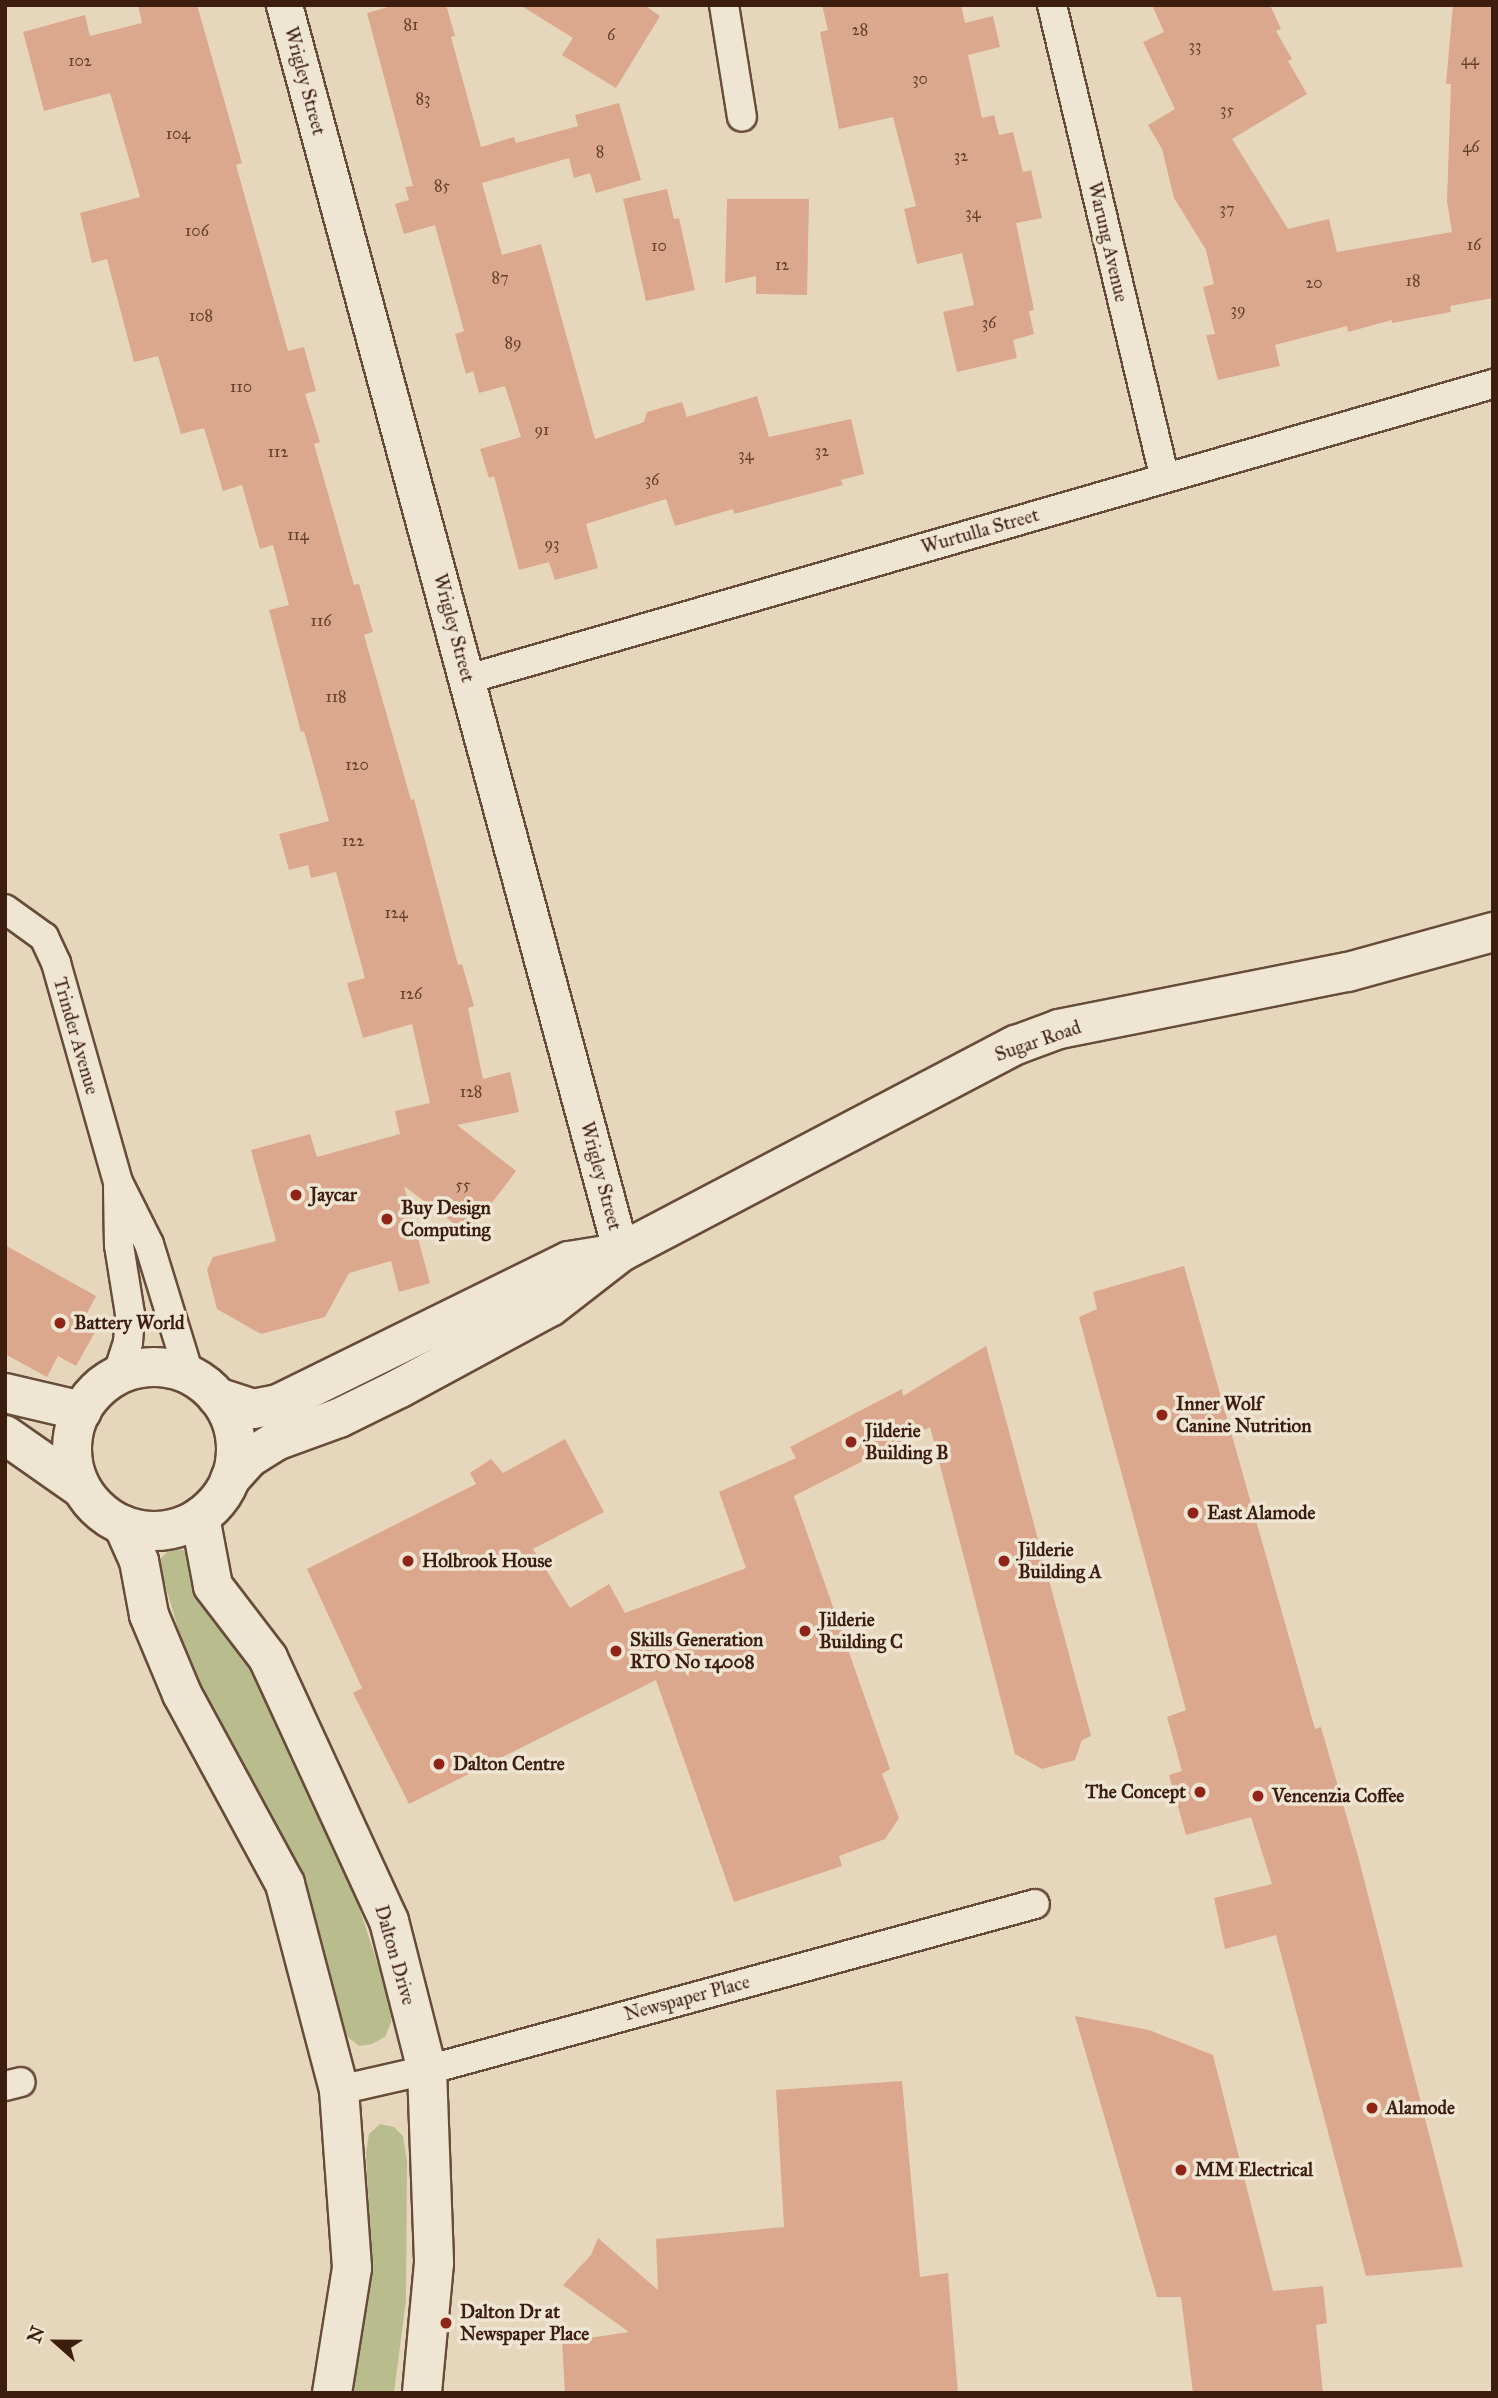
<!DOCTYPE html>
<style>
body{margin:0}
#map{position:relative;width:1498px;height:2398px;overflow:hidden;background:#e6d7bc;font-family:"IM FELL Great Primer",serif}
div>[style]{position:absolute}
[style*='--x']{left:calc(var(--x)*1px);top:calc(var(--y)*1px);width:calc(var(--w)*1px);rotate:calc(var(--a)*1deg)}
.green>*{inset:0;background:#b9bd8e}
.building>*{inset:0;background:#dba88e}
.roads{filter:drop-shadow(2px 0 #674c39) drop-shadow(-2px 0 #674c39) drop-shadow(0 2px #674c39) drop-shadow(0 -2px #674c39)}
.minor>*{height:28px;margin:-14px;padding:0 14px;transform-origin:14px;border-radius:14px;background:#efe5d3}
.tertiary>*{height:35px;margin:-17.5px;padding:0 17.5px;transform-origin:17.5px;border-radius:17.5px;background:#efe5d3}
.secondary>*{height:38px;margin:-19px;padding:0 19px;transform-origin:19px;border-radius:19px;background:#efe5d3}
.secondary>.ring{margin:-19px;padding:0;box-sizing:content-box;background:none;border:38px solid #efe5d3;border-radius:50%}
.dots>*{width:19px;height:19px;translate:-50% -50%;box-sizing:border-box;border:4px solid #efe5d3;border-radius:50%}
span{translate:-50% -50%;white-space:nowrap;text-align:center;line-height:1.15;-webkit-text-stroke:7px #efe5d3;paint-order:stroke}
.number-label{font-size:16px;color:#64402d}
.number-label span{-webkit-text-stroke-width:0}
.street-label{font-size:19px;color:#3d1d0d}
.poi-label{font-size:19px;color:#3d1d0d;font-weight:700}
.left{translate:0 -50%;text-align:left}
.right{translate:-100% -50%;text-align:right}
.frame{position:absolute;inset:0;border:7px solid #3d1d0d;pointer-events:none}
.north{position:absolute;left:21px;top:2307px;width:70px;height:70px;-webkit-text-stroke:5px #efe5d3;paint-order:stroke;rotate:291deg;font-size:19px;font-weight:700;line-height:28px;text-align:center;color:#3d1d0d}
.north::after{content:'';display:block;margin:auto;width:24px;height:32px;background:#3d1d0d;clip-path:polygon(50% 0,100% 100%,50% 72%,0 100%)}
</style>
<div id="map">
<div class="green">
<i style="clip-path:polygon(171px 1548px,188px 1551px,225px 1638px,253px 1667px,343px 1859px,392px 2007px,391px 2023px,385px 2037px,372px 2044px,359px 2046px,342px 2032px,187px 1659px,160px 1567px,160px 1559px)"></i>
<i style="clip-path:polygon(380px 2124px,394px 2127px,403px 2136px,407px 2162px,406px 2300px,394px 2393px,350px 2393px,372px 2272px,366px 2153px,369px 2134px)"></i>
</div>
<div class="building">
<i style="clip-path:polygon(138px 5px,197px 5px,242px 163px,236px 165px,288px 351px,304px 347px,316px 391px,305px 394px,320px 442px,314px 444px,354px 585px,359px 584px,373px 632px,364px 635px,411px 800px,414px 799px,458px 965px,462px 964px,474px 1006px,468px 1008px,483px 1079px,510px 1072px,519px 1112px,457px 1125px,516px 1171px,468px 1234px,404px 1186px,430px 1283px,399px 1292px,391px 1261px,349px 1273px,325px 1317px,261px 1334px,217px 1309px,207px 1270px,213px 1257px,276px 1241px,251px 1150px,310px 1134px,317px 1157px,400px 1134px,395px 1111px,430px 1103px,412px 1024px,363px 1038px,347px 983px,365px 978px,336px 872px,311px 878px,308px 865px,289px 870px,279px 834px,329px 821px,304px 731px,301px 732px,269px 610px,289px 605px,273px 545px,260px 549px,242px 485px,223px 491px,204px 428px,181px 434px,158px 356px,134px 362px,107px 259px,92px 263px,80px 213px,140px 197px,110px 93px,44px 111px,23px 32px,85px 15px,90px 36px,142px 23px)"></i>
<i style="clip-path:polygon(395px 5px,446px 5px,455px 36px,451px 37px,481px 147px,514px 137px,516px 143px,578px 126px,575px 115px,619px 103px,641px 180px,596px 193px,590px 173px,574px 178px,569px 158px,482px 183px,502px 255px,541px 244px,595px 439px,644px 422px,647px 412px,682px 402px,687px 417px,757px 396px,769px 437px,851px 419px,864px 474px,841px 480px,843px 485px,734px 514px,733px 509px,675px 526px,666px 499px,586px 524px,598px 568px,555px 580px,549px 562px,519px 570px,494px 476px,489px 478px,480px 449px,521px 437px,505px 386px,479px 393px,473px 371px,466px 374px,455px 334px,464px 331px,435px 225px,404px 234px,395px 204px,409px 200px,405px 187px,413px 186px,367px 13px)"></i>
<i style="clip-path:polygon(520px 5px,644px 5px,660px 16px,616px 88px,562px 55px,573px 38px)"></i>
<i style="clip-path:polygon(822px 5px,961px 5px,965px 23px,993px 16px,1000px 47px,968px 55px,982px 118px,994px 115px,999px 135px,1013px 132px,1023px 172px,1031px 170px,1042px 218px,1016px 223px,1034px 310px,1029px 311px,1034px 334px,1013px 340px,1017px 358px,957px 372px,943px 312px,974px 305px,962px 253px,917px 264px,904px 209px,916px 206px,893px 117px,839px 129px,820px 32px,828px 30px)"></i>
<i style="clip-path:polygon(1152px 5px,1270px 5px,1281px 29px,1276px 31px,1292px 59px,1288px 61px,1307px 94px,1232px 139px,1288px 229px,1329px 219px,1337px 252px,1452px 232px,1447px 201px,1451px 84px,1446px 84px,1453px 5px,1493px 5px,1493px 298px,1450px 306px,1451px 312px,1392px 323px,1392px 320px,1348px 332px,1347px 326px,1275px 345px,1280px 366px,1218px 380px,1206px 335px,1215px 334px,1203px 287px,1214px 284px,1206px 250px,1174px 198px,1162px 149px,1148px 125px,1175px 109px,1143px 42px,1164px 32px)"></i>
<i style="clip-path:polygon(667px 189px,674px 219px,679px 218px,695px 290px,646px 301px,623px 199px)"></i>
<i style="clip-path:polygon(727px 199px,809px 199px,807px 295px,756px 294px,756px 276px,725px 283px)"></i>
<i style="clip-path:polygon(5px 1245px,96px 1296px,85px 1317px,99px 1325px,76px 1366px,58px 1356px,47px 1377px,5px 1354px)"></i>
<i style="clip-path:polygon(1184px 1266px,1315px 1729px,1321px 1727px,1358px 1856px,1463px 2267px,1366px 2276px,1276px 1935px,1225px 1949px,1214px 1898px,1272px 1884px,1251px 1817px,1186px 1835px,1169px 1775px,1182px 1771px,1167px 1717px,1186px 1710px,1079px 1317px,1097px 1309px,1093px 1292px)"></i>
<i style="clip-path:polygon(986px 1346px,1091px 1736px,1082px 1740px,1075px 1760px,1042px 1769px,1015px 1754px,930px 1427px,794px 1496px,890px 1769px,882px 1774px,899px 1818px,885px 1839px,839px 1856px,842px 1866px,734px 1902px,656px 1680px,409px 1804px,353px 1693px,362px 1688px,307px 1569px,476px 1484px,470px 1473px,491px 1459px,503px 1473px,565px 1439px,604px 1512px,533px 1549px,570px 1608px,609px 1584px,625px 1613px,746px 1568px,719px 1492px,796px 1458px,790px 1447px,902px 1389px,903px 1396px)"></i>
<i style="clip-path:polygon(1075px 2016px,1149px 2030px,1213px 2055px,1273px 2291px,1323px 2286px,1327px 2323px,1316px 2325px,1323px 2393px,1193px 2393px,1181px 2297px,1157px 2297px)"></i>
<i style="clip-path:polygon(902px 2081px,920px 2277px,948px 2273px,958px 2393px,565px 2393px,562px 2342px,629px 2332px,563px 2285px,591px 2255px,598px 2238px,658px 2290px,656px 2239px,784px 2227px,776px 2090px)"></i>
</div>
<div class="roads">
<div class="minor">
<i style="--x:724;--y:5;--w:113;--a:80.9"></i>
<i style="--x:1052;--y:5;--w:486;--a:76.6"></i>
<i style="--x:468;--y:679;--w:1067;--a:-16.06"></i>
<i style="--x:5;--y:909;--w:48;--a:35.7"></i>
<i style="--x:44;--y:937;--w:29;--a:65"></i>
<i style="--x:56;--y:963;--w:228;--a:74.2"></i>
<i style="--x:118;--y:1182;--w:69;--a:63.4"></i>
<i style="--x:149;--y:1244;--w:136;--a:72.9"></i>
<i style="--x:117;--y:1376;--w:35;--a:-72"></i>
<i style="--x:128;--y:1343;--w:29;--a:-86"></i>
<i style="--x:130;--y:1314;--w:70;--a:-99.1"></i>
<i style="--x:119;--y:1245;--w:57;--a:-91"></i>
<i style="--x:5;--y:2086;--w:16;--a:-14"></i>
<i style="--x:339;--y:2090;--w:90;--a:-12.8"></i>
<i style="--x:427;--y:2070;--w:630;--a:-15.27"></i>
</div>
<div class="tertiary">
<i style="--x:284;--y:5;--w:1292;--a:74.88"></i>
</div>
<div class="secondary">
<i class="ring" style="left:72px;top:1367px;width:126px;height:126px"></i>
<i style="--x:5;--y:1393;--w:79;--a:13.2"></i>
<i style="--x:217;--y:1397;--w:38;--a:18"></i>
<i style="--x:253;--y:1409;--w:25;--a:-11"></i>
<i style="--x:278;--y:1404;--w:324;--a:-26.2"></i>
<i style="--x:569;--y:1261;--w:36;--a:-9"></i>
<i style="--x:5;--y:1435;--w:94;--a:35"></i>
<i style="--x:230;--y:1479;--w:28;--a:-48"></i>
<i style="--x:249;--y:1458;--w:34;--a:-32"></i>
<i style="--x:278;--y:1440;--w:65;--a:-19.8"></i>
<i style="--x:339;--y:1418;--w:68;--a:-26.2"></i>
<i style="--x:400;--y:1388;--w:170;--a:-28.4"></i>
<i style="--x:550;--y:1307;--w:90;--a:-37.8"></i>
<i style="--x:621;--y:1252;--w:446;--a:-27.7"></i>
<i style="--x:1016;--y:1045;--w:46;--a:-20.4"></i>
<i style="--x:1059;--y:1029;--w:295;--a:-11.2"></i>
<i style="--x:1348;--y:972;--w:150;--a:-15.4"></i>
<i style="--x:200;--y:1517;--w:70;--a:79.3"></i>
<i style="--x:213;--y:1586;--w:91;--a:52.6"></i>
<i style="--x:268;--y:1658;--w:289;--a:65.3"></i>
<i style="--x:389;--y:1921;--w:154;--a:75.7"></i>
<i style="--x:427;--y:2070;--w:193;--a:87.9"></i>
<i style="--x:434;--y:2263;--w:131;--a:95.3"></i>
<i style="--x:123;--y:1525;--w:39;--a:66"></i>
<i style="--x:139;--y:1561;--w:55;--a:79.5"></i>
<i style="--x:149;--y:1615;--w:86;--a:67.3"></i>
<i style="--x:182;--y:1694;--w:216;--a:61.5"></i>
<i style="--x:285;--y:1884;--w:213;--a:75.3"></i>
<i style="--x:339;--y:2090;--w:178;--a:85.8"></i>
<i style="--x:352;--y:2268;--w:127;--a:99.1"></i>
</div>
</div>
<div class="dots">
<i style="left:296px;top:1195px;background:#8f2418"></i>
<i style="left:387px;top:1219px;background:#8f2418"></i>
<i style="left:60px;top:1323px;background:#8f2418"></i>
<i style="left:1162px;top:1415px;background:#8f2418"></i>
<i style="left:851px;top:1442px;background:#8f2418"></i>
<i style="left:1193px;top:1513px;background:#8f2418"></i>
<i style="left:408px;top:1561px;background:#8f2418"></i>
<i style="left:1004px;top:1561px;background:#8f2418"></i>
<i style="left:805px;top:1631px;background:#8f2418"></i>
<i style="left:616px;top:1651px;background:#8f2418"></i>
<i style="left:439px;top:1764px;background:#8f2418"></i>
<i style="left:1200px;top:1792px;background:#8f2418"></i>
<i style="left:1258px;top:1796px;background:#8f2418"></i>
<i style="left:1372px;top:2108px;background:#8f2418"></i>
<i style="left:1181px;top:2170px;background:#8f2418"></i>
<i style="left:446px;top:2323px;background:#8f2418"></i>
</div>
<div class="number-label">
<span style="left:411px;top:25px">81</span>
<span style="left:860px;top:30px">28</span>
<span style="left:611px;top:35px">6</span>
<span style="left:1195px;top:46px">33</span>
<span style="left:1470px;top:60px">44</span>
<span style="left:80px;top:61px">102</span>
<span style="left:920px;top:79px">30</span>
<span style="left:423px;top:99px">83</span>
<span style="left:1227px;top:110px">35</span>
<span style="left:178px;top:134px">104</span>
<span style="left:1471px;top:147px">46</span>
<span style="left:600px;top:152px">8</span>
<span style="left:961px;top:156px">32</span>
<span style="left:442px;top:186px">85</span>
<span style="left:1227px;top:209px">37</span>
<span style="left:973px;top:213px">34</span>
<span style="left:197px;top:231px">106</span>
<span style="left:1474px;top:245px">16</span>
<span style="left:659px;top:246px">10</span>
<span style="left:782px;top:265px">12</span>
<span style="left:500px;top:278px">87</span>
<span style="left:1413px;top:281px">18</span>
<span style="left:1314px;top:283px">20</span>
<span style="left:1238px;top:310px">39</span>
<span style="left:201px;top:316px">108</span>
<span style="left:989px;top:323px">36</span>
<span style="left:513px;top:343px">89</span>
<span style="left:241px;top:387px">110</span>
<span style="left:542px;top:430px">91</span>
<span style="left:822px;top:451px">32</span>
<span style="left:278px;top:452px">112</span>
<span style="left:746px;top:455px">34</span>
<span style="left:652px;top:480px">36</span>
<span style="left:298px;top:535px">114</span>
<span style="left:552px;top:544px">93</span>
<span style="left:321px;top:621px">116</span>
<span style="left:336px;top:697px">118</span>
<span style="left:357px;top:765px">120</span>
<span style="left:353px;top:841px">122</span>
<span style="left:396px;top:913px">124</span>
<span style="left:411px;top:994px">126</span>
<span style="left:471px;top:1092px">128</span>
<span style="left:463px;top:1185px">55</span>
</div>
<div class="street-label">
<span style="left:305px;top:81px;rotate:75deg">Wrigley Street</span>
<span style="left:1108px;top:242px;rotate:77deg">Warung Avenue</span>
<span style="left:980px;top:531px;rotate:-16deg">Wurtulla Street</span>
<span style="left:454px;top:628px;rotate:75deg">Wrigley Street</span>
<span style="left:76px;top:1036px;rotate:74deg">Trinder Avenue</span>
<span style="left:1038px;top:1041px;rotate:-19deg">Sugar Road</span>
<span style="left:601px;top:1176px;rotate:75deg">Wrigley Street</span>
<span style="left:395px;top:1955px;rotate:74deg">Dalton Drive</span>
<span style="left:687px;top:1998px;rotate:-15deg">Newspaper Place</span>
</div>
<div class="poi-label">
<span class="left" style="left:310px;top:1195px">Jaycar</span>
<span class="left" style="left:401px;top:1219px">Buy Design<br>Computing</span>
<span class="left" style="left:74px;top:1323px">Battery World</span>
<span class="left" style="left:1176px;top:1415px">Inner Wolf<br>Canine Nutrition</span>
<span class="left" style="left:865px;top:1442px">Jilderie<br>Building B</span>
<span class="left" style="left:1207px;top:1513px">East Alamode</span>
<span class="left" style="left:1018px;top:1561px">Jilderie<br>Building A</span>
<span class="left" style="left:422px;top:1561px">Holbrook House</span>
<span class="left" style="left:819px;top:1631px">Jilderie<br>Building C</span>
<span class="left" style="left:630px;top:1651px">Skills Generation<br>RTO No 14008</span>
<span class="left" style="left:453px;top:1764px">Dalton Centre</span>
<span class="right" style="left:1186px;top:1792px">The Concept</span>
<span class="left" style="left:1272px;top:1796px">Vencenzia Coffee</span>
<span class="left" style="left:1386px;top:2108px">Alamode</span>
<span class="left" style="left:1195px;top:2170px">MM Electrical</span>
<span class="left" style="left:460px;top:2323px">Dalton Dr at<br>Newspaper Place</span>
</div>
<div class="frame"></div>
<div class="north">N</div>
</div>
